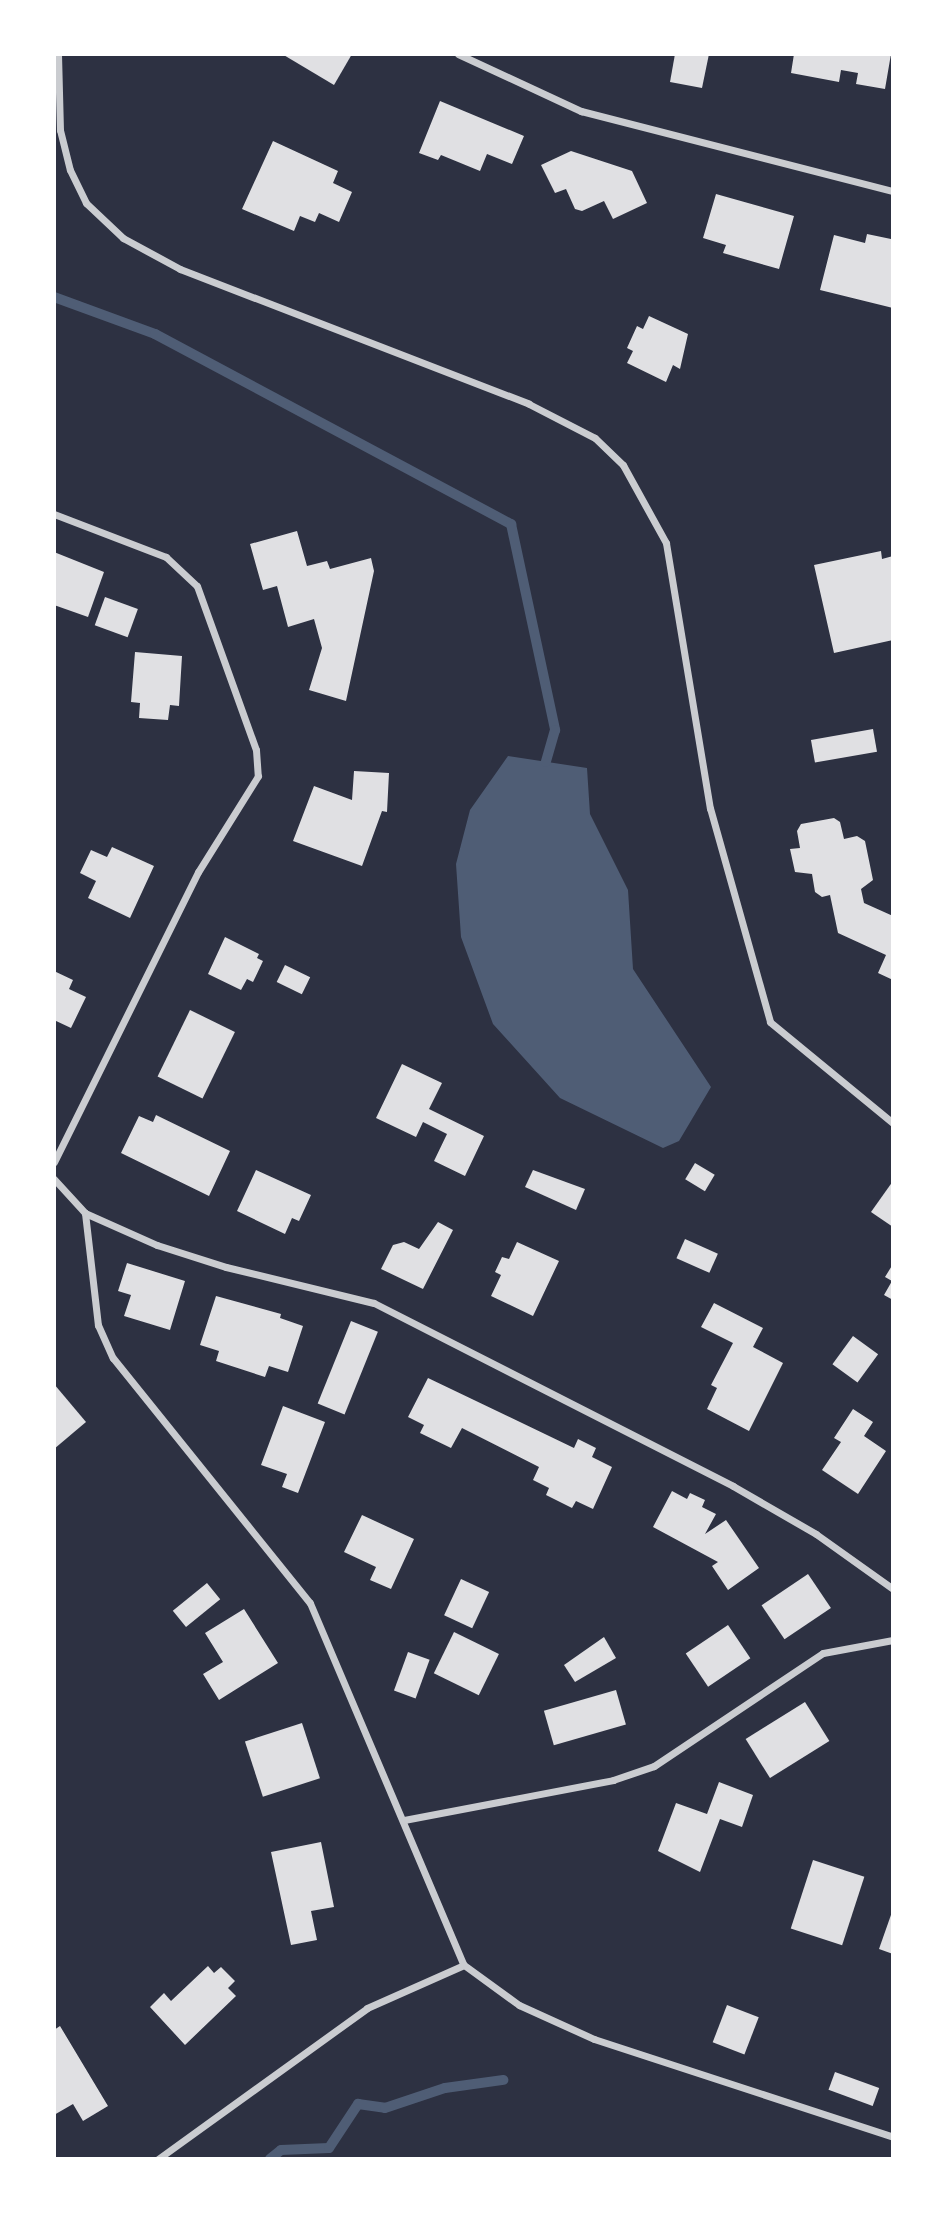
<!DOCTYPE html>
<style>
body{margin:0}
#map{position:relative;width:947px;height:2213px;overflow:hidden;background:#2d3142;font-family:Quicksand,sans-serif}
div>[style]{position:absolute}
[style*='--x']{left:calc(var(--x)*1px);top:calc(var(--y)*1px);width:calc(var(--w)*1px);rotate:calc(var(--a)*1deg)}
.water>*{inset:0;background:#4f5d75}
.stream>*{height:10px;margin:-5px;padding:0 5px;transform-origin:5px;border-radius:5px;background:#4f5d75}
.building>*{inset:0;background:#e0e0e3;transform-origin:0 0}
.minor>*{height:7px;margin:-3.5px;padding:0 3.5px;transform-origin:3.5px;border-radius:3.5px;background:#caccd0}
span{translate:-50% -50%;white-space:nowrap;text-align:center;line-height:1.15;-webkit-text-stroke:6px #fff;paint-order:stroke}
.frame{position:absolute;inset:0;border:56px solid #fff;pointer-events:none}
</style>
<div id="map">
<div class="water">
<i style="clip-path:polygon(508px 756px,587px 768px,590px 814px,628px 890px,633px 969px,711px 1087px,679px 1141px,663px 1148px,560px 1098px,493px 1024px,461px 937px,456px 864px,470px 810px)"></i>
</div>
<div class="stream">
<i style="--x:54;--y:297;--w:108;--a:20.1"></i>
<i style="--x:155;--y:334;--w:404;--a:28.1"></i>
<i style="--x:511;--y:524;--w:211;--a:77.9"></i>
<i style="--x:555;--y:730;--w:33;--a:106"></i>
<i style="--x:270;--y:2159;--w:14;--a:-39"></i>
<i style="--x:281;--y:2150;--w:48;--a:-2.4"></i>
<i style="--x:329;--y:2148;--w:53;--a:-56.6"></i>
<i style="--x:358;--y:2104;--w:27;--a:8"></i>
<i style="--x:385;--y:2108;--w:63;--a:-18.4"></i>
<i style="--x:445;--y:2088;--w:59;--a:-7.9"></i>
</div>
<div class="building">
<i style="clip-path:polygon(282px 54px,352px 54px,334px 85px)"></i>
<i style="clip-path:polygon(675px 54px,709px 54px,702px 88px,670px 82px)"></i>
<i style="clip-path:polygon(794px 54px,891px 54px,885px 89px,856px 84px,858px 73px,841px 70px,839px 82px,791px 73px)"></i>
<i style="clip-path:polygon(440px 101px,524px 136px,512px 164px,487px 154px,480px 171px,441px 155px,438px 160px,419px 153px)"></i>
<i style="clip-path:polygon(273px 141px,338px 171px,333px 183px,352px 192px,339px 222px,319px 213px,315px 222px,300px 216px,294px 231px,242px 209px)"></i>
<i style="clip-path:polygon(571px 151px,632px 171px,647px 203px,613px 219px,604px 201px,582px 211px,575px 209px,566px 189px,555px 193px,541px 165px)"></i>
<i style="clip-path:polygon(716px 194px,794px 216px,779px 269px,723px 253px,726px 245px,703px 238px)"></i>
<i style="clip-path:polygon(867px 234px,891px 239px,893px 308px,820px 290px,834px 235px,865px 243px)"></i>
<i style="clip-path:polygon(649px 316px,688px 334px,680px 369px,673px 365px,666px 382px,627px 363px,633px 351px,627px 348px,637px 326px,643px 329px)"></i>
<i style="clip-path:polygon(297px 531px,307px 566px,327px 561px,330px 569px,371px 558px,374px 571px,346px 701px,309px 690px,322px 648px,314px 619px,288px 627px,277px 586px,263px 590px,250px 544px)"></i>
<i style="clip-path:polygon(881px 551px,882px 559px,893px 556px,893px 640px,834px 653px,814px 565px)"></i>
<i style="clip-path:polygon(54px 552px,104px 572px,88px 617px,54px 605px)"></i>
<i style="left:105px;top:597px;width:35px;height:30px;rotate:20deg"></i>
<i style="clip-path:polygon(135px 652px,182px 656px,179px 706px,170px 705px,168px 720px,139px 718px,140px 703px,131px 702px)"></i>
<i style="left:873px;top:729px;width:23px;height:63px;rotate:80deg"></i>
<i style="clip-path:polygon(354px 771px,389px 773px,387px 812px,382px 811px,362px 866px,293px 841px,314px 786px,352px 800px)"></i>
<i style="clip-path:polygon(834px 818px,840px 822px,844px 839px,857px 836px,865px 841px,873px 880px,861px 889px,864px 903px,893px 916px,893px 980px,878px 973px,886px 955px,838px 933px,830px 895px,822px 897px,815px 892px,812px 874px,795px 872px,790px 849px,800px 848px,797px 831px,801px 824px)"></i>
<i style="clip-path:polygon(112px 847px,154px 866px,130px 918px,88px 898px,96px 881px,80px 873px,91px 850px,107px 857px)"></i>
<i style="clip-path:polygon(225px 937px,259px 954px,257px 958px,263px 961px,253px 982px,247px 979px,241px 990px,208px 974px)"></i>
<i style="left:285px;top:965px;width:28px;height:19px;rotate:26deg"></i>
<i style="clip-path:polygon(54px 971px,73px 980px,69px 989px,86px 997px,71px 1028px,54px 1020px)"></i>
<i style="left:190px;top:1010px;width:50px;height:74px;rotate:26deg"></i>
<i style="clip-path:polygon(402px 1064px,442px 1083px,429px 1109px,484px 1136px,465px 1176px,434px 1161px,447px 1134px,423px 1122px,416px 1137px,376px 1118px)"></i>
<i style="clip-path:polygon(156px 1115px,230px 1151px,209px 1196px,121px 1153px,139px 1116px,153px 1122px)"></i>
<i style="left:695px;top:1163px;width:23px;height:19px;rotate:31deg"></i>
<i style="clip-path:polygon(256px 1170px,311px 1195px,299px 1221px,292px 1218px,285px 1234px,237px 1211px)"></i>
<i style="clip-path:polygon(533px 1170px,585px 1189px,576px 1210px,525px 1187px)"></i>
<i style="clip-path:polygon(893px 1181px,893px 1227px,871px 1212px)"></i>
<i style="clip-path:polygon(438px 1222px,453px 1230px,423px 1289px,381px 1269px,393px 1245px,404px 1242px,419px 1249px)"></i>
<i style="left:685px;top:1239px;width:36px;height:21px;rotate:24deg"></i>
<i style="clip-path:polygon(517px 1242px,559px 1261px,533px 1316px,491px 1296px,501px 1275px,495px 1272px,502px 1257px,509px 1259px)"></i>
<i style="clip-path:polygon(127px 1263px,185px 1281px,170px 1330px,124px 1316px,131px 1295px,118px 1291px)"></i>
<i style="clip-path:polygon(893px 1264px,893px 1300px,884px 1295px,892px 1281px,885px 1277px)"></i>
<i style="clip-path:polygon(216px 1296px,281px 1314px,280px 1318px,303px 1326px,288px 1372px,269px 1366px,265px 1377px,216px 1361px,219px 1351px,200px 1345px)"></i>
<i style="clip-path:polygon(714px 1303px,763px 1328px,753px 1347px,783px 1363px,749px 1431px,707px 1409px,717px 1388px,711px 1385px,733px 1343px,701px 1327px)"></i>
<i style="left:351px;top:1321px;width:29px;height:89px;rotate:22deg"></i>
<i style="left:853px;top:1336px;width:31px;height:35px;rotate:36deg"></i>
<i style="clip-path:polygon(428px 1378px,574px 1448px,578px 1439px,596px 1448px,592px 1457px,612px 1467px,593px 1509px,576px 1501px,572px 1508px,546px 1495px,549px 1488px,533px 1480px,539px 1467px,462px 1428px,451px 1448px,420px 1433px,424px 1425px,408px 1417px)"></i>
<i style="clip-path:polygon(54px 1384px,86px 1422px,54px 1449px)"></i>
<i style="clip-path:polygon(283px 1406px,325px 1422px,298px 1493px,282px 1487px,287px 1474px,261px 1465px)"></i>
<i style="clip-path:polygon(853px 1409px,873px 1422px,864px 1436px,886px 1451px,858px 1494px,822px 1470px,841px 1442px,834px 1438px)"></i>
<i style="clip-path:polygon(672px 1491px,687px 1499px,690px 1493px,705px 1500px,702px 1507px,716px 1514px,705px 1534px,726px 1520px,759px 1568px,728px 1590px,712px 1566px,718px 1562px,653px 1527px)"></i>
<i style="clip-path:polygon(362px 1515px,414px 1539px,391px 1589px,370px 1580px,376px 1567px,344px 1552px)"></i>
<i style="left:808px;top:1574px;width:41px;height:56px;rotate:56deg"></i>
<i style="left:461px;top:1579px;width:31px;height:40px;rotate:25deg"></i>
<i style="left:207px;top:1583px;width:21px;height:44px;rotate:51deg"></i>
<i style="clip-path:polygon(244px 1609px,278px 1663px,219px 1700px,203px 1674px,223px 1662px,205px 1633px)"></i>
<i style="left:728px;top:1625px;width:40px;height:51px;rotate:56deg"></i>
<i style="left:454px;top:1632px;width:50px;height:46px;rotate:26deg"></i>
<i style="clip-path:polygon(604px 1637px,616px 1658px,575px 1682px,564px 1665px)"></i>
<i style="left:408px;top:1652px;width:23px;height:41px;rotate:20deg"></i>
<i style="left:616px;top:1690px;width:36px;height:75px;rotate:74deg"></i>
<i style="left:805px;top:1702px;width:46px;height:70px;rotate:58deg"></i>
<i style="left:302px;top:1723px;width:58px;height:60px;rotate:72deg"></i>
<i style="clip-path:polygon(719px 1782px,753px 1795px,742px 1827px,720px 1819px,700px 1872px,658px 1851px,676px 1803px,707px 1814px)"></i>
<i style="clip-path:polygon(321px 1842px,334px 1907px,311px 1911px,317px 1940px,291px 1945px,271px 1852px)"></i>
<i style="left:813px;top:1860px;width:54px;height:72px;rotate:18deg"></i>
<i style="clip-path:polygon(892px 1912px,893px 1912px,893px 1954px,879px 1949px)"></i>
<i style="clip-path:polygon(208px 1966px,214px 1973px,221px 1967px,235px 1981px,228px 1988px,236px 1996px,185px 2045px,150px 2007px,164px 1993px,171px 2001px)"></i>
<i style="left:727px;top:2005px;width:34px;height:40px;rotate:21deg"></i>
<i style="clip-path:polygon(60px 2026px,108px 2106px,83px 2121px,73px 2104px,54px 2115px,54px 2030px)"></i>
<i style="left:835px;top:2072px;width:47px;height:19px;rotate:20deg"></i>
</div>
<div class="minor">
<i style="--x:58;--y:54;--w:76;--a:88.5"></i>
<i style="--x:60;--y:130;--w:41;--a:76"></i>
<i style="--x:70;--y:170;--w:37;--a:64"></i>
<i style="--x:86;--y:203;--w:51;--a:43.4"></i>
<i style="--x:123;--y:238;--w:65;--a:28.5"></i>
<i style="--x:180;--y:269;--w:374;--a:21.1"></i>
<i style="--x:529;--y:404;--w:74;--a:27.3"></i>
<i style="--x:595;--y:438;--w:39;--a:44"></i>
<i style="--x:623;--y:465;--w:89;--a:61.1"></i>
<i style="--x:666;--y:543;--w:269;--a:80.6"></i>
<i style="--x:710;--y:808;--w:222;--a:74.3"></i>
<i style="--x:770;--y:1022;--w:159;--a:39.4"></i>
<i style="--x:458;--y:54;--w:136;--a:24.9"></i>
<i style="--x:581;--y:111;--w:322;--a:14.4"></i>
<i style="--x:54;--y:514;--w:120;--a:21"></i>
<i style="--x:166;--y:557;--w:42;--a:43.1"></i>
<i style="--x:197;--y:586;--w:174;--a:70.2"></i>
<i style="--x:256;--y:750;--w:26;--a:86"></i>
<i style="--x:258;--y:776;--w:113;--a:122"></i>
<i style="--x:198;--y:872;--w:324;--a:116.4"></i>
<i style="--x:54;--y:1179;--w:46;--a:47.6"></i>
<i style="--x:85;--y:1213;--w:113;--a:83.4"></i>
<i style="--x:98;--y:1325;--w:36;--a:66"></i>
<i style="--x:113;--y:1358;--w:314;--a:51.2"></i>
<i style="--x:310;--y:1603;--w:393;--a:67"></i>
<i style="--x:85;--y:1213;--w:79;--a:24"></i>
<i style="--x:157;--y:1245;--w:72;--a:17.7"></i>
<i style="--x:226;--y:1267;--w:152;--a:13.7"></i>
<i style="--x:374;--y:1303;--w:403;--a:27"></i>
<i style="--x:733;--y:1486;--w:96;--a:30"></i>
<i style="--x:816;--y:1534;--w:95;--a:35.5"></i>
<i style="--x:404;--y:1820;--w:213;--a:-10.8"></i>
<i style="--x:613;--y:1780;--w:43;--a:-18.9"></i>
<i style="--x:654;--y:1766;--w:203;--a:-33.8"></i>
<i style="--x:823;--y:1653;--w:71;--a:-10.5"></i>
<i style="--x:464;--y:1965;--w:68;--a:36"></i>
<i style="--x:519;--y:2005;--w:82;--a:24.4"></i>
<i style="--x:594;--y:2039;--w:315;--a:18.1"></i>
<i style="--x:158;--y:2159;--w:258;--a:-35.8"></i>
<i style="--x:367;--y:2008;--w:106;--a:-23.9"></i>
</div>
<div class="frame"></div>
</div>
